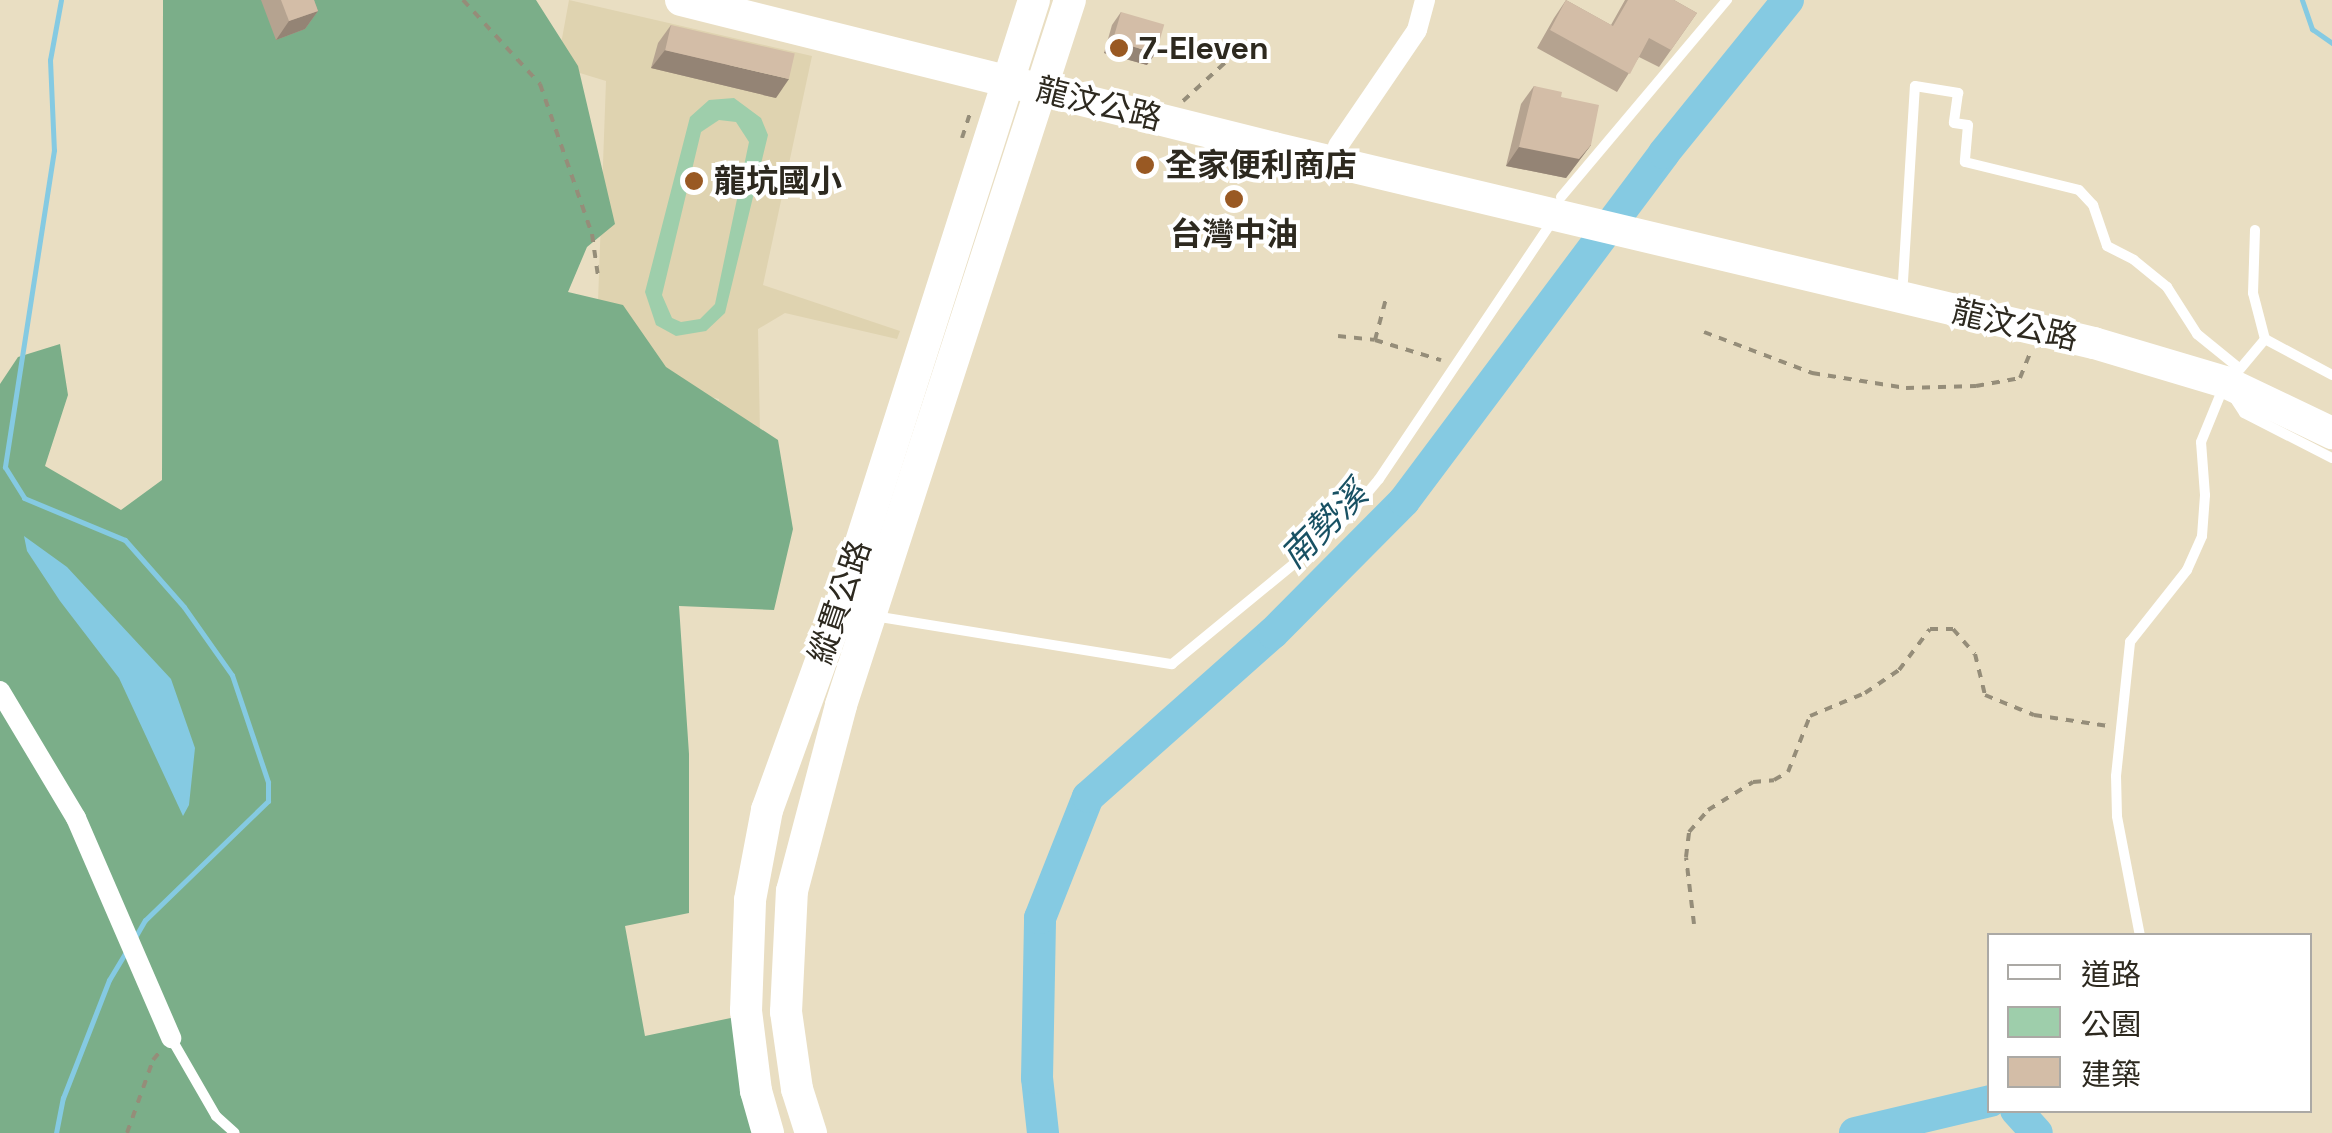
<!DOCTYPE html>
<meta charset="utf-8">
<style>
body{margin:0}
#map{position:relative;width:2332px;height:1133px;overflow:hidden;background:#e9dec2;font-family:"Space Grotesk","Noto Sans TC",sans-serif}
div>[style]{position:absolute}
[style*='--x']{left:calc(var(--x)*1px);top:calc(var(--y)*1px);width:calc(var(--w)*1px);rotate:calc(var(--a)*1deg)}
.built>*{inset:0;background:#dfd3b0}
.green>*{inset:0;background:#9eceab}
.forest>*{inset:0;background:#7bae89}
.water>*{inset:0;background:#85cae2}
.stream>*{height:5px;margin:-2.5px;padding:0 2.5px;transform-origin:2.5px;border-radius:2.5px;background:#85cae2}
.river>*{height:32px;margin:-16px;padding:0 16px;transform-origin:16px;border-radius:16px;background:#85cae2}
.path>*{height:4px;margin-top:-2px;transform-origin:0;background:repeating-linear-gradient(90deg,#958d79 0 8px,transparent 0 16px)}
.lane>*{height:10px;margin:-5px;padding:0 5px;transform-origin:5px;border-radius:5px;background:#fff}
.street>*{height:20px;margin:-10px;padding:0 10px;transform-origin:10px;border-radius:10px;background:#fff}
.primary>*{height:32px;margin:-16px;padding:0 16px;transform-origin:16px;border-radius:16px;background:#fff}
.wall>*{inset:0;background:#b5a390}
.shaded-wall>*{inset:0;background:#948475}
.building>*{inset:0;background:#d3bda7;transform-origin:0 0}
.dots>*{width:28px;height:28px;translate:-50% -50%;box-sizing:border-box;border:5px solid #fff;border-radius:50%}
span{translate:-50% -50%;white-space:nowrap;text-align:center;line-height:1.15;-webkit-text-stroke:8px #fff;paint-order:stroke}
.poi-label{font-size:32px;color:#2d291f;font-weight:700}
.left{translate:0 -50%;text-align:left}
.street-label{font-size:32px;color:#2d291f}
.water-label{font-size:35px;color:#185163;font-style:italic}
.legend{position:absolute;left:1987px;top:933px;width:325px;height:180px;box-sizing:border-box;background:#fff;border:2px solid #aba9a5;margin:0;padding:12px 18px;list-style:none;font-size:30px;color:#2d291f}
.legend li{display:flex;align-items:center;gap:20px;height:50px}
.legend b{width:50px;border:2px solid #aba9a5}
</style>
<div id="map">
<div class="built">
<i style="clip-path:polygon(569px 0,812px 56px,763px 285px,900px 331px,897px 339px,785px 313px,758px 329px,760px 434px,721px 433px,719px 399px,631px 378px,597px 329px,606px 81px,557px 66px)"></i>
</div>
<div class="green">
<i style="clip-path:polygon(evenodd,734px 98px,761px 118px,768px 135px,725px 313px,706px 331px,676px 336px,656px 325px,645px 292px,690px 117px,709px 100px,734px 98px,719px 120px,736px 122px,749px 142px,715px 304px,700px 319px,681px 322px,672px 318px,662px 295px,701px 132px,719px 120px)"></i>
</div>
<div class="forest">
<i style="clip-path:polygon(163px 0,536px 0,578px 66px,615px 224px,587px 247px,568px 292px,623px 305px,666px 367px,778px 440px,793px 529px,774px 610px,679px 606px,689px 754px,689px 913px,625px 926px,645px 1036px,745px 1015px,775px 1133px,0 1133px,0 384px,18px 357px,60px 344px,68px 395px,45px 466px,121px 510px,162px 480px)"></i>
</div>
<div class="water">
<i style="clip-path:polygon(24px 536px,67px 567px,171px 679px,195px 748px,189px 805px,183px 816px,119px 678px,60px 601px,27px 551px)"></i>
</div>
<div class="stream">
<i style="--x:61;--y:0;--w:61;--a:100.4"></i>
<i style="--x:50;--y:60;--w:90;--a:87.5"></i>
<i style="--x:54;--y:150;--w:321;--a:98.8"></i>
<i style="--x:5;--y:467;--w:36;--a:58"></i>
<i style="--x:24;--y:498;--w:109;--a:22.6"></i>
<i style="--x:125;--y:540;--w:89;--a:48.6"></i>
<i style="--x:184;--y:607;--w:83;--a:54.8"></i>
<i style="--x:232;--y:675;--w:113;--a:71.4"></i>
<i style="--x:268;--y:782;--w:19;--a:90"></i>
<i style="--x:268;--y:801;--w:171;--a:135.9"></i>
<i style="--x:145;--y:920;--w:20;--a:120"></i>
<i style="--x:2302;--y:0;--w:31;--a:71"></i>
<i style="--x:2312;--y:29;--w:24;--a:35"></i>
<i style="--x:56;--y:1133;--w:36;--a:-79"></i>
<i style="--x:63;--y:1098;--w:127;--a:-68.7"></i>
<i style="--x:109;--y:980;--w:35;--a:-59"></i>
</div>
<div class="river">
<i style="--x:2016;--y:1110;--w:31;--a:48"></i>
<i style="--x:1043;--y:1133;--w:55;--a:-96.2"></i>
<i style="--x:1037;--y:1078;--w:160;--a:-88.9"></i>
<i style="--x:1040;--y:918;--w:130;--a:-68.4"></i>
<i style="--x:1088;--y:797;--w:247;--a:-41.6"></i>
<i style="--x:1273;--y:633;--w:186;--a:-45.2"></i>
<i style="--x:1404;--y:501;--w:434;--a:-53.2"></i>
<i style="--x:1664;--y:153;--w:197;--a:-51"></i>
<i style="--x:1855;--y:1133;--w:139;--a:-13.3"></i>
</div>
<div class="path">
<i style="--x:463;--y:0;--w:114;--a:47.5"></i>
<i style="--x:540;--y:84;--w:159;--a:70.9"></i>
<i style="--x:592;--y:234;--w:42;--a:81.9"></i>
<i style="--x:1183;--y:101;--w:79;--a:-42.4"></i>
<i style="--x:962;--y:138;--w:29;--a:-72"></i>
<i style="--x:1704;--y:332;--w:116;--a:20.8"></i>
<i style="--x:1812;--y:373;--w:95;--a:9.1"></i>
<i style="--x:1906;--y:388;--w:70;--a:-1.6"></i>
<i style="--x:1976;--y:386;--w:45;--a:-10.3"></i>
<i style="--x:2020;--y:378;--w:29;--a:-68"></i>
<i style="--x:1338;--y:336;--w:37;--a:6"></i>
<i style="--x:1375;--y:340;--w:69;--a:16.9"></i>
<i style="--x:1375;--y:340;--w:47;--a:-75.1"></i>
<i style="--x:1694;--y:924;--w:67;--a:-96.8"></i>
<i style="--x:1686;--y:857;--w:25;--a:-83"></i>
<i style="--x:1689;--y:832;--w:29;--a:-49"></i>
<i style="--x:1708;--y:810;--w:53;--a:-31.9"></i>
<i style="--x:1753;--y:782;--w:21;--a:-5"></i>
<i style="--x:1774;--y:780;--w:16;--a:-30"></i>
<i style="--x:1788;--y:772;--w:60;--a:-68.6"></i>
<i style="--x:1810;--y:716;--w:60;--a:-22.7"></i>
<i style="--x:1865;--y:693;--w:41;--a:-34.1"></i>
<i style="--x:1899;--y:670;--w:51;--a:-52.9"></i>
<i style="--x:1930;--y:629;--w:23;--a:0"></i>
<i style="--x:1953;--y:629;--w:33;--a:49"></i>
<i style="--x:1975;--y:654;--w:42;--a:76.3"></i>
<i style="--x:1985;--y:695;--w:53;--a:22.2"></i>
<i style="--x:2034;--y:715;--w:75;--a:8.5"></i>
<i style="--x:127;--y:1133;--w:77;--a:-70.4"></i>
<i style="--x:153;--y:1060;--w:13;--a:-51"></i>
</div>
<div class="lane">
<i style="--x:1561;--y:197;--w:258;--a:-49.9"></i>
<i style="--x:2255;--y:230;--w:63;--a:91.8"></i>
<i style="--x:2253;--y:293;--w:48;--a:75.4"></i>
<i style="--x:1903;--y:281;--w:195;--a:-86.5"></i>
<i style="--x:1915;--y:86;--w:44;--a:9.2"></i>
<i style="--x:1958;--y:93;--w:30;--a:98"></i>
<i style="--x:1954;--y:123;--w:14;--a:8"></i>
<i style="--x:1968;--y:125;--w:37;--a:95"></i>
<i style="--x:1965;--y:162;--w:117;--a:13.8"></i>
<i style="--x:2079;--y:190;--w:21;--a:47"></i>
<i style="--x:2093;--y:205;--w:43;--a:71.1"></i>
<i style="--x:2107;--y:246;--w:30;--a:27"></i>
<i style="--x:2134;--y:260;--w:43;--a:39.3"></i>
<i style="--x:2167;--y:287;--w:56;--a:57.4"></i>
<i style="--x:2197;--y:334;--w:55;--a:39.1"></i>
<i style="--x:2240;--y:369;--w:39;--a:-50"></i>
<i style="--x:2265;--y:339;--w:76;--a:28.2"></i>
<i style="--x:2233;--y:396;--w:20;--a:57"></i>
<i style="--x:2244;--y:413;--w:99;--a:27.1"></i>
<i style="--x:874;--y:616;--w:302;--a:9.2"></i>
<i style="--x:1172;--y:664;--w:216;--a:-39.4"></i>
<i style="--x:1339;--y:527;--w:62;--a:-50.2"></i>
<i style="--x:1379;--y:479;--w:313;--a:-56.1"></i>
<i style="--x:2140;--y:936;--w:122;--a:-100.9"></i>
<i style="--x:2117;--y:816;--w:40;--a:-91.4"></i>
<i style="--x:2116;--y:776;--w:135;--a:-84"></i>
<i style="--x:2130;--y:642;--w:92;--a:-51.6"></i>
<i style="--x:2187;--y:570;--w:37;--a:-66"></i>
<i style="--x:2202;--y:536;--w:41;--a:-85.8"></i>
<i style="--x:2205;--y:495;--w:53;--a:-94.3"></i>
<i style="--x:2201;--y:442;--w:58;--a:-67.8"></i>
<i style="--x:171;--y:1038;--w:90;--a:60"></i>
<i style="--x:216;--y:1116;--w:25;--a:42"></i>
</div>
<div class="street">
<i style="--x:1338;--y:146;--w:140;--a:-55.7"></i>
<i style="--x:1417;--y:30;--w:31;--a:-75"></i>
<i style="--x:0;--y:691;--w:148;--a:59.1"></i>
<i style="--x:76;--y:818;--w:240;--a:66.6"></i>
</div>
<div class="primary">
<i style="--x:681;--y:0;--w:611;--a:14.01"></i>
<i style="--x:1274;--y:148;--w:843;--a:13.38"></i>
<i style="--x:2094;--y:343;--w:137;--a:16.6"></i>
<i style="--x:2225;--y:382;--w:119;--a:25.5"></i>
<i style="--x:768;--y:1133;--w:44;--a:-105.9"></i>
<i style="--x:756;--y:1091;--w:81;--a:-97.1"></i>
<i style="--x:746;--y:1011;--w:111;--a:-87.9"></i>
<i style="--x:750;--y:900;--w:92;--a:-79.3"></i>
<i style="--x:767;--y:810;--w:212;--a:-70.1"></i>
<i style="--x:839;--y:611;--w:641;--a:-72.3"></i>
<i style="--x:811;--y:1133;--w:46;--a:-107.7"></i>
<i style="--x:797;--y:1089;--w:78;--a:-98.1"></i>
<i style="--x:786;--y:1012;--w:121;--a:-87.2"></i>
<i style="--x:792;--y:891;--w:192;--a:-75.2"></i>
<i style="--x:841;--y:705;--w:741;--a:-72.01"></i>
</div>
<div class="wall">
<i style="clip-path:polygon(261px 0,314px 0,318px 11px,305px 29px,276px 40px)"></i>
<i style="clip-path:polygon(1566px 0,1611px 25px,1625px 0,1674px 0,1697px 13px,1659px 67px,1639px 57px,1617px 92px,1537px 48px,1554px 18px)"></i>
<i style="clip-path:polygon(1121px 12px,1147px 65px,1104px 53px,1112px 25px)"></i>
<i style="clip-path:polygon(671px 25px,776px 98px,651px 68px,658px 43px)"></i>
<i style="clip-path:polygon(1534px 86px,1561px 97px,1591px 145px,1566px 178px,1506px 166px,1521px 104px)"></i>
</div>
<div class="shaded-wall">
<i style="clip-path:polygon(318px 11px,305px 29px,276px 40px,289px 21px)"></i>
<i style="clip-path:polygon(1113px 41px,1156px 53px,1147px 65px,1104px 53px)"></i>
<i style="clip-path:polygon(665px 50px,789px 79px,776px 98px,651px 68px)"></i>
<i style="clip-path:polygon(1591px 145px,1566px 178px,1506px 166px,1519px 147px)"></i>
</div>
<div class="building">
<i style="clip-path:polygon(281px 0,314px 0,318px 11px,289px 21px)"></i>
<i style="clip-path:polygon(1566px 0,1613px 26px,1628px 0,1674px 0,1697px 13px,1671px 50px,1649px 38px,1630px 74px,1550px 30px)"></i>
<i style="left:1121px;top:12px;width:45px;height:30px;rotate:16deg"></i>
<i style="left:671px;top:25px;width:127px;height:26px;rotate:13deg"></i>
<i style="clip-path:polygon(1534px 86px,1562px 92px,1561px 97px,1599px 105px,1591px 145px,1579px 159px,1519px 147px)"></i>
</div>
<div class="dots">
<i style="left:1119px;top:48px;background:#995923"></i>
<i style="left:1145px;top:165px;background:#995923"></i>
<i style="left:694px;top:181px;background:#995923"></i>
<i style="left:1234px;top:199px;background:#995923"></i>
</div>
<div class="poi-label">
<span class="left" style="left:1139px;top:48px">7-Eleven</span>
<span class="left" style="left:1165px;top:165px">全家便利商店</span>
<span class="left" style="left:714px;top:181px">龍坑國小</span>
<span style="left:1234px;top:234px">台灣中油</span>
</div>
<div class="street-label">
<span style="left:1099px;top:104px;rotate:14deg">龍汶公路</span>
<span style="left:2015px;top:325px;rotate:13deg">龍汶公路</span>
<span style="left:840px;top:602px;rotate:-71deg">縱貫公路</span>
</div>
<div class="water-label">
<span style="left:1324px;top:525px;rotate:-45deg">南勢溪</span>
</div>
<ul class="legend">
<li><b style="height:12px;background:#fff"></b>道路</li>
<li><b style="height:28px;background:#9eceab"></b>公園</li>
<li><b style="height:28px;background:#d3bda7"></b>建築</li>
</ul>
</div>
